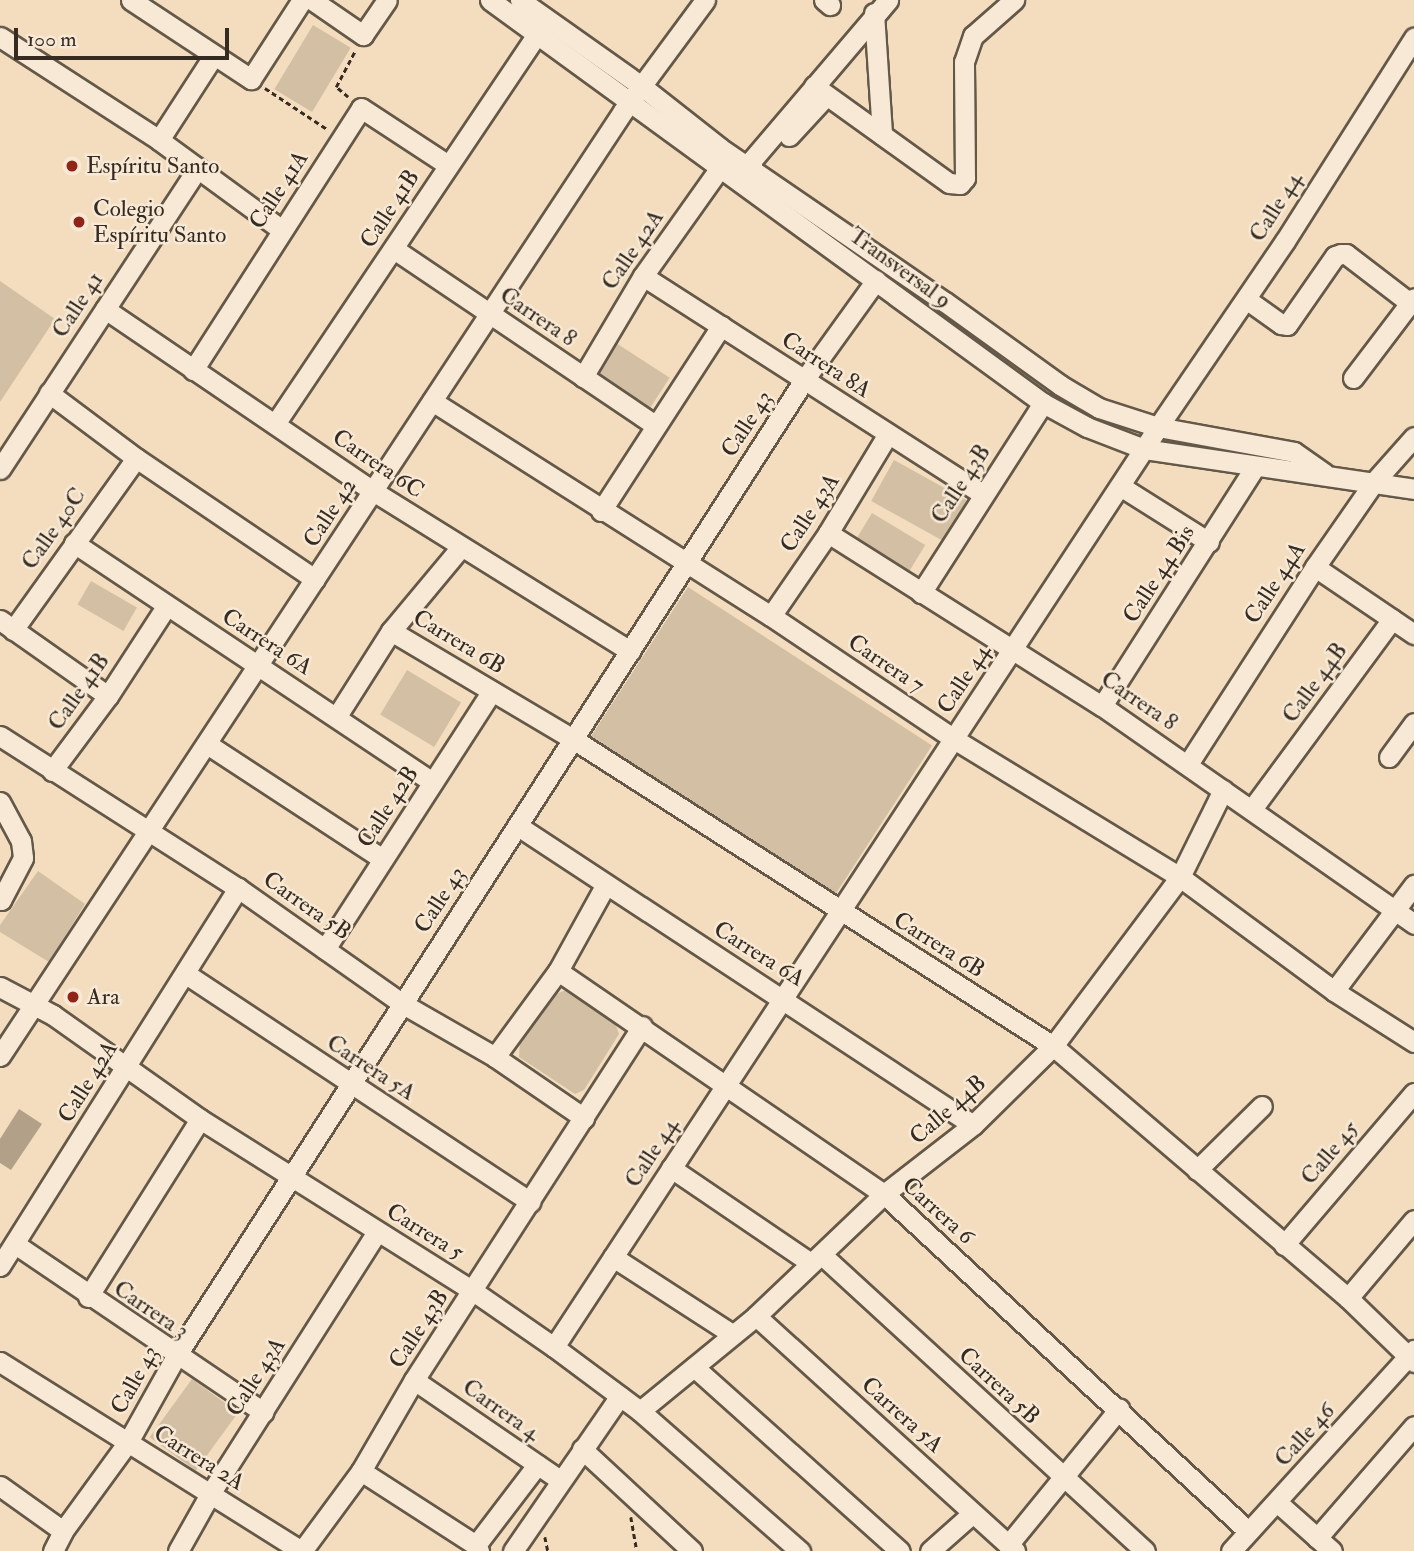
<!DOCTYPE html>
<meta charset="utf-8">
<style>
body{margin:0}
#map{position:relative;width:1414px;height:1551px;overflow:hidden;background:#f3ddbe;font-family:"IM FELL Double Pica",serif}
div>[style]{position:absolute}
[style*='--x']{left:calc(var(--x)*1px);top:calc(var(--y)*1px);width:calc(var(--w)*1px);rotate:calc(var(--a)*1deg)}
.green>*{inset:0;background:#d3bfa3;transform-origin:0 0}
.water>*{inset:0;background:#b2a089}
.path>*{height:2.5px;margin-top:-1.25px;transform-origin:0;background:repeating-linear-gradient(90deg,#352b21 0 5px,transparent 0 8.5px)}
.roads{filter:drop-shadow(2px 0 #645848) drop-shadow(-2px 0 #645848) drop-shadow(0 2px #645848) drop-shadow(0 -2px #645848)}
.minor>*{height:19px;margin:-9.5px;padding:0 9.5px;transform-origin:9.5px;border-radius:9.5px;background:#f7e9d5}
.dots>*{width:19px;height:19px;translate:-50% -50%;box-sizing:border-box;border:4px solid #f7e9d5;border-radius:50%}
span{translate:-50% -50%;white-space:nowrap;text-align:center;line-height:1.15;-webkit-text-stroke:5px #f7e9d5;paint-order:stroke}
.poi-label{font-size:23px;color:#352b21}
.left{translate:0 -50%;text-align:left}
.street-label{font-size:23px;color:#352b21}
.scale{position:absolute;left:14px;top:28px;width:215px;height:32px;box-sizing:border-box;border:4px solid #352b21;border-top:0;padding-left:9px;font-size:21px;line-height:24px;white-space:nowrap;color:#352b21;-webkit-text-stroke:5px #f7e9d5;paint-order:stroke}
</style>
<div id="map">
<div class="green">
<i style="left:313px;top:25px;width:44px;height:75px;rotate:31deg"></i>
<i style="clip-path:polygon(0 281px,55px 319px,0 402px)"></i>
<i style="left:616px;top:343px;width:64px;height:38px;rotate:33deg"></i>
<i style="left:894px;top:460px;width:83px;height:47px;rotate:29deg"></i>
<i style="left:872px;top:513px;width:62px;height:36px;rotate:31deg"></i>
<i style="left:91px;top:581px;width:53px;height:27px;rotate:30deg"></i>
<i style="left:688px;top:587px;width:291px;height:184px;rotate:33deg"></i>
<i style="left:407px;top:670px;width:63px;height:52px;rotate:31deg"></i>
<i style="clip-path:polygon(38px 871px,85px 904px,49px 962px,0 932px,0 925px)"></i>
<i style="clip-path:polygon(571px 988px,614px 1020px,619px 1034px,584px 1090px,575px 1094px,519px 1057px,520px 1042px,551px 996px)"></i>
<i style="left:192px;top:1379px;width:57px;height:72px;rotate:36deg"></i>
</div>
<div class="water">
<i style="clip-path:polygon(19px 1109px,42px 1124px,11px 1170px,0 1163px,0 1139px)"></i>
</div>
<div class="path">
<i style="--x:265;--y:88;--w:74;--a:33.5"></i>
<i style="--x:348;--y:97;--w:16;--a:-140"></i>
<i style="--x:336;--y:87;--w:41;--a:-62.2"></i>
<i style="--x:631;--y:1517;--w:35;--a:80"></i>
<i style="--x:545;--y:1537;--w:14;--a:78"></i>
</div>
<div class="roads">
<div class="minor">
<i style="--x:131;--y:0;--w:144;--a:33.4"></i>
<i style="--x:251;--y:79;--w:94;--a:-57.2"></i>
<i style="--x:312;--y:0;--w:62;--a:34.5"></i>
<i style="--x:363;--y:35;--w:42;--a:-55.6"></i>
<i style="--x:490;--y:0;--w:684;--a:36.08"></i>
<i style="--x:1043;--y:403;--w:50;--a:28.6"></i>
<i style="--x:1087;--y:427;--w:61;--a:21.1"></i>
<i style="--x:1144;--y:449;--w:273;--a:8.4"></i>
<i style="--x:520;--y:0;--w:147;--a:35.3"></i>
<i style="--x:640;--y:85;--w:102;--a:38.2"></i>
<i style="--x:720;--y:148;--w:273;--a:34.4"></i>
<i style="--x:945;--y:302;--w:142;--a:35.8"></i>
<i style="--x:1060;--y:385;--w:45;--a:30.5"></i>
<i style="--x:1099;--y:408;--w:62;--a:17.9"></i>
<i style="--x:1158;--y:427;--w:138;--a:10.4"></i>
<i style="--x:1294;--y:452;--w:37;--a:35"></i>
<i style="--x:824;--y:0;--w:8;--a:40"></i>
<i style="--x:874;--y:13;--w:122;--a:86.2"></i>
<i style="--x:0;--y:37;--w:189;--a:32.9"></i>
<i style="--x:159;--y:140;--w:152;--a:36.2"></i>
<i style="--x:814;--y:86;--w:166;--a:35.7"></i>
<i style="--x:949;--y:183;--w:11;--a:5"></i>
<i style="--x:960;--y:184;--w:8;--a:-50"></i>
<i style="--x:965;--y:178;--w:116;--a:-90.5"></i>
<i style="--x:964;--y:62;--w:28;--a:-71"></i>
<i style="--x:973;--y:36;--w:55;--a:-41.3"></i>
<i style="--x:789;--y:136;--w:54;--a:-47.2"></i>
<i style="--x:159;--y:140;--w:101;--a:-57.1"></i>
<i style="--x:752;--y:170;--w:10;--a:-90"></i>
<i style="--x:752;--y:160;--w:210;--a:-49.6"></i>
<i style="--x:394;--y:249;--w:315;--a:34"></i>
<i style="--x:643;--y:276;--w:404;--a:32.7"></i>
<i style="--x:1246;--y:299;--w:43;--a:35.5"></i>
<i style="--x:1281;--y:324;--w:6;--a:9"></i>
<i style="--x:1287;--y:325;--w:84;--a:-55.2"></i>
<i style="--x:1335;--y:256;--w:6;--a:-18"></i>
<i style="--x:1341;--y:254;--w:5;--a:0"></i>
<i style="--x:1346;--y:254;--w:81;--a:37.4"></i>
<i style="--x:1410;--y:303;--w:6;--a:-51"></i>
<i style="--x:105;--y:309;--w:324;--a:34.2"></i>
<i style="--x:373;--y:491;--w:303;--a:31.9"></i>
<i style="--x:193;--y:370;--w:311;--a:-57.3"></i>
<i style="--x:361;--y:108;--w:104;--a:33.2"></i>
<i style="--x:583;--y:377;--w:117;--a:-59.3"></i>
<i style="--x:643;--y:276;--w:145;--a:-54.6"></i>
<i style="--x:1353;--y:378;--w:94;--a:-52.8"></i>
<i style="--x:49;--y:393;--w:109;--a:36.8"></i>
<i style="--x:136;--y:458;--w:216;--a:34.1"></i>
<i style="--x:432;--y:401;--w:401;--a:32.4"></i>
<i style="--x:771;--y:616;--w:220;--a:33.9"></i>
<i style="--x:954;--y:739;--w:265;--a:31.4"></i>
<i style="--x:1180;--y:877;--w:192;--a:36.5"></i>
<i style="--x:1334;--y:991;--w:95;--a:32.5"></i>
<i style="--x:275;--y:424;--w:482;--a:-56.1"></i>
<i style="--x:0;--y:469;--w:360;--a:-56.7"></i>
<i style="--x:1120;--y:486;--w:105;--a:32.2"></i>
<i style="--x:601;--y:511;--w:221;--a:-57"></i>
<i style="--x:828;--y:533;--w:324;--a:32.3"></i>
<i style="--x:1102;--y:706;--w:381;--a:34.9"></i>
<i style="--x:74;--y:543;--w:431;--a:33.7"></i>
<i style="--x:1315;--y:567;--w:120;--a:34.1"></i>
<i style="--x:921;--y:593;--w:226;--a:-57.3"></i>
<i style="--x:771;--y:616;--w:101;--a:-55.5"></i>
<i style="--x:828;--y:533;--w:116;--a:-58.8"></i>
<i style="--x:0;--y:620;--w:132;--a:35.1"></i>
<i style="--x:13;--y:630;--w:211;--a:-54.4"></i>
<i style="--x:391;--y:631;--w:212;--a:30.7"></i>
<i style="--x:573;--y:739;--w:570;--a:32.6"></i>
<i style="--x:1053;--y:1046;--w:388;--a:40.5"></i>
<i style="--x:1348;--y:1298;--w:92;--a:44.1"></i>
<i style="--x:1102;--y:706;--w:282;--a:-57.4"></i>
<i style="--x:337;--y:716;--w:101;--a:-57.6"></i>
<i style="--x:391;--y:631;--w:109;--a:-50.2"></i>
<i style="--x:0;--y:736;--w:282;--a:32.6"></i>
<i style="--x:238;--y:888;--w:202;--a:35.1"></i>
<i style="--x:403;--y:1004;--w:106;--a:29.9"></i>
<i style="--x:495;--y:1057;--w:108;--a:34.4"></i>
<i style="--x:207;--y:744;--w:210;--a:33.2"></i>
<i style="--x:1389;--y:757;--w:42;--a:-53.7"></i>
<i style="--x:1188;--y:764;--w:234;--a:-57.2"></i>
<i style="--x:1315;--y:567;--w:103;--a:-55.2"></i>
<i style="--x:1374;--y:482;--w:60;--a:-48.4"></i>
<i style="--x:52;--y:771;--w:94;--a:-53.3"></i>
<i style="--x:108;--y:696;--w:108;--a:-57"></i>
<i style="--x:0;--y:802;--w:44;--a:61.7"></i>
<i style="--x:21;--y:841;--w:17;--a:83"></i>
<i style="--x:23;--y:858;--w:47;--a:117.6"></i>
<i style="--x:1;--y:900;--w:2;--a:-117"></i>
<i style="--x:1252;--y:809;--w:236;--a:-53.6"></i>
<i style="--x:518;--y:826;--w:544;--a:33.31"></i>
<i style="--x:325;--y:949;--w:307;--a:-57.1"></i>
<i style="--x:558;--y:971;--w:395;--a:34.4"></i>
<i style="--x:884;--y:1194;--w:497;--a:42.8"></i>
<i style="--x:186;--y:974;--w:413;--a:33.5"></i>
<i style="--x:0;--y:987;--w:60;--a:27.8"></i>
<i style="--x:53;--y:1015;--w:180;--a:35.3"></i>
<i style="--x:200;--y:1119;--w:323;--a:32.2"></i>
<i style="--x:473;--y:1291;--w:98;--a:34.7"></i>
<i style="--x:554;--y:1347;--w:107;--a:36.7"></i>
<i style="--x:640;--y:1411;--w:213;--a:41.2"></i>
<i style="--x:1334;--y:991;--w:133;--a:-53"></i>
<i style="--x:0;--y:1056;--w:1132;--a:-56.6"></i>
<i style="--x:623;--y:111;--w:138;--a:-53.5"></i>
<i style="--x:495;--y:1057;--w:107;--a:-53.8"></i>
<i style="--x:558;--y:971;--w:97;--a:-61.1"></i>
<i style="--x:671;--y:1168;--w:169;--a:34.2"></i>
<i style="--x:1197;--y:1170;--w:91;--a:-44.6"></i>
<i style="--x:15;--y:1244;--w:300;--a:34.1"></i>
<i style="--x:1284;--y:1245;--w:200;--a:-49.5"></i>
<i style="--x:822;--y:1255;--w:438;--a:42.5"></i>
<i style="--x:613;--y:1257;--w:142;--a:32.9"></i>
<i style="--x:0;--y:1266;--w:447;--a:-57.8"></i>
<i style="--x:88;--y:1297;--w:210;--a:-57.8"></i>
<i style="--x:1348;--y:1298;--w:102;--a:-49.8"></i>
<i style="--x:756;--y:1316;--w:350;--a:42.2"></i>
<i style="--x:554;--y:1347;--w:1101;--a:-56.71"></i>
<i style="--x:1158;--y:427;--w:225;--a:-55.7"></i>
<i style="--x:1285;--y:241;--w:241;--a:-57.6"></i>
<i style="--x:0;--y:1362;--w:355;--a:32.1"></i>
<i style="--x:694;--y:1367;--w:276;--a:41.8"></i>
<i style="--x:414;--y:1380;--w:177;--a:34.4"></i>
<i style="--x:640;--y:1411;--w:150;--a:-39.3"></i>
<i style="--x:756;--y:1316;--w:177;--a:-43.6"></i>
<i style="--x:884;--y:1194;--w:113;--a:-37.8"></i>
<i style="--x:973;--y:1125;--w:112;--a:-44.6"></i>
<i style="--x:1053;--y:1046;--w:211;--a:-53.1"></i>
<i style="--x:1180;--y:877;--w:97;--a:-63.7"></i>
<i style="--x:582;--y:1449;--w:150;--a:42.8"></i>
<i style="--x:361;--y:1471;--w:137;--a:32.8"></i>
<i style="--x:476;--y:1545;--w:7;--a:63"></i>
<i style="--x:0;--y:1486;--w:77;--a:35.5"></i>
<i style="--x:1278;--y:1503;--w:72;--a:41.6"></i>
<i style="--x:1317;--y:1538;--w:148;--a:-49.1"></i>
<i style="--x:476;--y:1545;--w:101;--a:-52.7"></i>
<i style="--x:1008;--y:1545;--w:176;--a:-50.8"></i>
<i style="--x:53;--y:1551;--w:22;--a:-63"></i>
<i style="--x:63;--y:1531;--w:110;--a:-53.9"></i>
<i style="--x:128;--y:1442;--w:98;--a:-60.8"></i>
<i style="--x:176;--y:1356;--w:1161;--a:-57.24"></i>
<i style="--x:804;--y:380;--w:123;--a:-54.2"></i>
<i style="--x:178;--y:1551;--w:65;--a:-60.7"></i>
<i style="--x:210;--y:1494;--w:311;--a:-57.5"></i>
<i style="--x:302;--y:1551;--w:99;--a:-53.6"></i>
<i style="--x:361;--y:1471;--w:105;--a:-59.8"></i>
<i style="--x:414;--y:1380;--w:421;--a:-57.2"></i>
<i style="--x:513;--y:1551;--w:188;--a:-55.4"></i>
<i style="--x:930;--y:1551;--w:57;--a:-41.5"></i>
<i style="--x:1231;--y:1551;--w:272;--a:-47.7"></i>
</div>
</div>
<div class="dots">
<i style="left:72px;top:166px;background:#8f2418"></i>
<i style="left:79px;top:222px;background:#8f2418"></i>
<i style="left:73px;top:997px;background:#8f2418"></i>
</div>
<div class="poi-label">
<span class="left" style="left:86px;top:166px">Espíritu Santo</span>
<span class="left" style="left:93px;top:222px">Colegio<br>Espíritu Santo</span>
<span class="left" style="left:87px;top:997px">Ara</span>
</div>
<div class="street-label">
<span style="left:279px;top:190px;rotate:-57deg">Calle 41A</span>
<span style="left:1276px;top:207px;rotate:-58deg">Calle 44</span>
<span style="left:390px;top:209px;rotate:-57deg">Calle 41B</span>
<span style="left:633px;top:250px;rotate:-56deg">Calle 42A</span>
<span style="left:900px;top:268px;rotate:36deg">Transversal 9</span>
<span style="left:78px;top:305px;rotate:-57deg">Calle 41</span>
<span style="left:538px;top:317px;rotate:34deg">Carrera 8</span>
<span style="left:826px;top:365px;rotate:33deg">Carrera 8A</span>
<span style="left:747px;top:424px;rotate:-57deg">Calle 43</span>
<span style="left:378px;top:464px;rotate:34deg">Carrera 6C</span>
<span style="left:961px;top:484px;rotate:-57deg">Calle 43B</span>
<span style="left:330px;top:513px;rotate:-57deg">Calle 42</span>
<span style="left:810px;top:513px;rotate:-57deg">Calle 43A</span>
<span style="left:54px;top:529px;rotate:-55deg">Calle 40C</span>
<span style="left:1159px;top:574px;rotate:-57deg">Calle 44 Bis</span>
<span style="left:1275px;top:583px;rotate:-57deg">Calle 44A</span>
<span style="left:267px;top:642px;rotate:33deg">Carrera 6A</span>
<span style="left:459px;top:642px;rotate:31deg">Carrera 6B</span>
<span style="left:886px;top:664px;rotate:34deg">Carrera 7</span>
<span style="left:964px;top:679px;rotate:-57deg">Calle 44</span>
<span style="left:1315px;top:683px;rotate:-54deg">Calle 44B</span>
<span style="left:79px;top:692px;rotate:-55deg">Calle 41B</span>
<span style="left:1139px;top:701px;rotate:34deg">Carrera 8</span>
<span style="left:388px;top:807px;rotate:-57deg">Calle 42B</span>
<span style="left:440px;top:900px;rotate:-57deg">Calle 43</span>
<span style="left:307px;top:906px;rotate:35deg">Carrera 5B</span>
<span style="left:939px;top:945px;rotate:32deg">Carrera 6B</span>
<span style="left:759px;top:954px;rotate:32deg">Carrera 6A</span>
<span style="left:371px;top:1068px;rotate:33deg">Carrera 5A</span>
<span style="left:88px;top:1082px;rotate:-58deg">Calle 42A</span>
<span style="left:948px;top:1110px;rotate:-41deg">Calle 44B</span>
<span style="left:652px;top:1153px;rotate:-57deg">Calle 44</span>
<span style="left:1330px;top:1153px;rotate:-50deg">Calle 45</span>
<span style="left:938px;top:1211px;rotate:42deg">Carrera 6</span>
<span style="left:425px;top:1232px;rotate:32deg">Carrera 5</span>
<span style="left:151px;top:1310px;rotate:34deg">Carrera 3</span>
<span style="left:419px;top:1329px;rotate:-57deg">Calle 43B</span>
<span style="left:256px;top:1377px;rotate:-57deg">Calle 43A</span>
<span style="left:135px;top:1380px;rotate:-61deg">Calle 43</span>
<span style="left:999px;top:1386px;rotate:43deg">Carrera 5B</span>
<span style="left:501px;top:1410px;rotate:35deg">Carrera 4</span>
<span style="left:902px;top:1415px;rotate:42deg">Carrera 5A</span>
<span style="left:1305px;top:1435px;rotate:-48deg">Calle 46</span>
<span style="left:199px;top:1458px;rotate:32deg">Carrera 2A</span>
</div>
<div class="scale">100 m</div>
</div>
